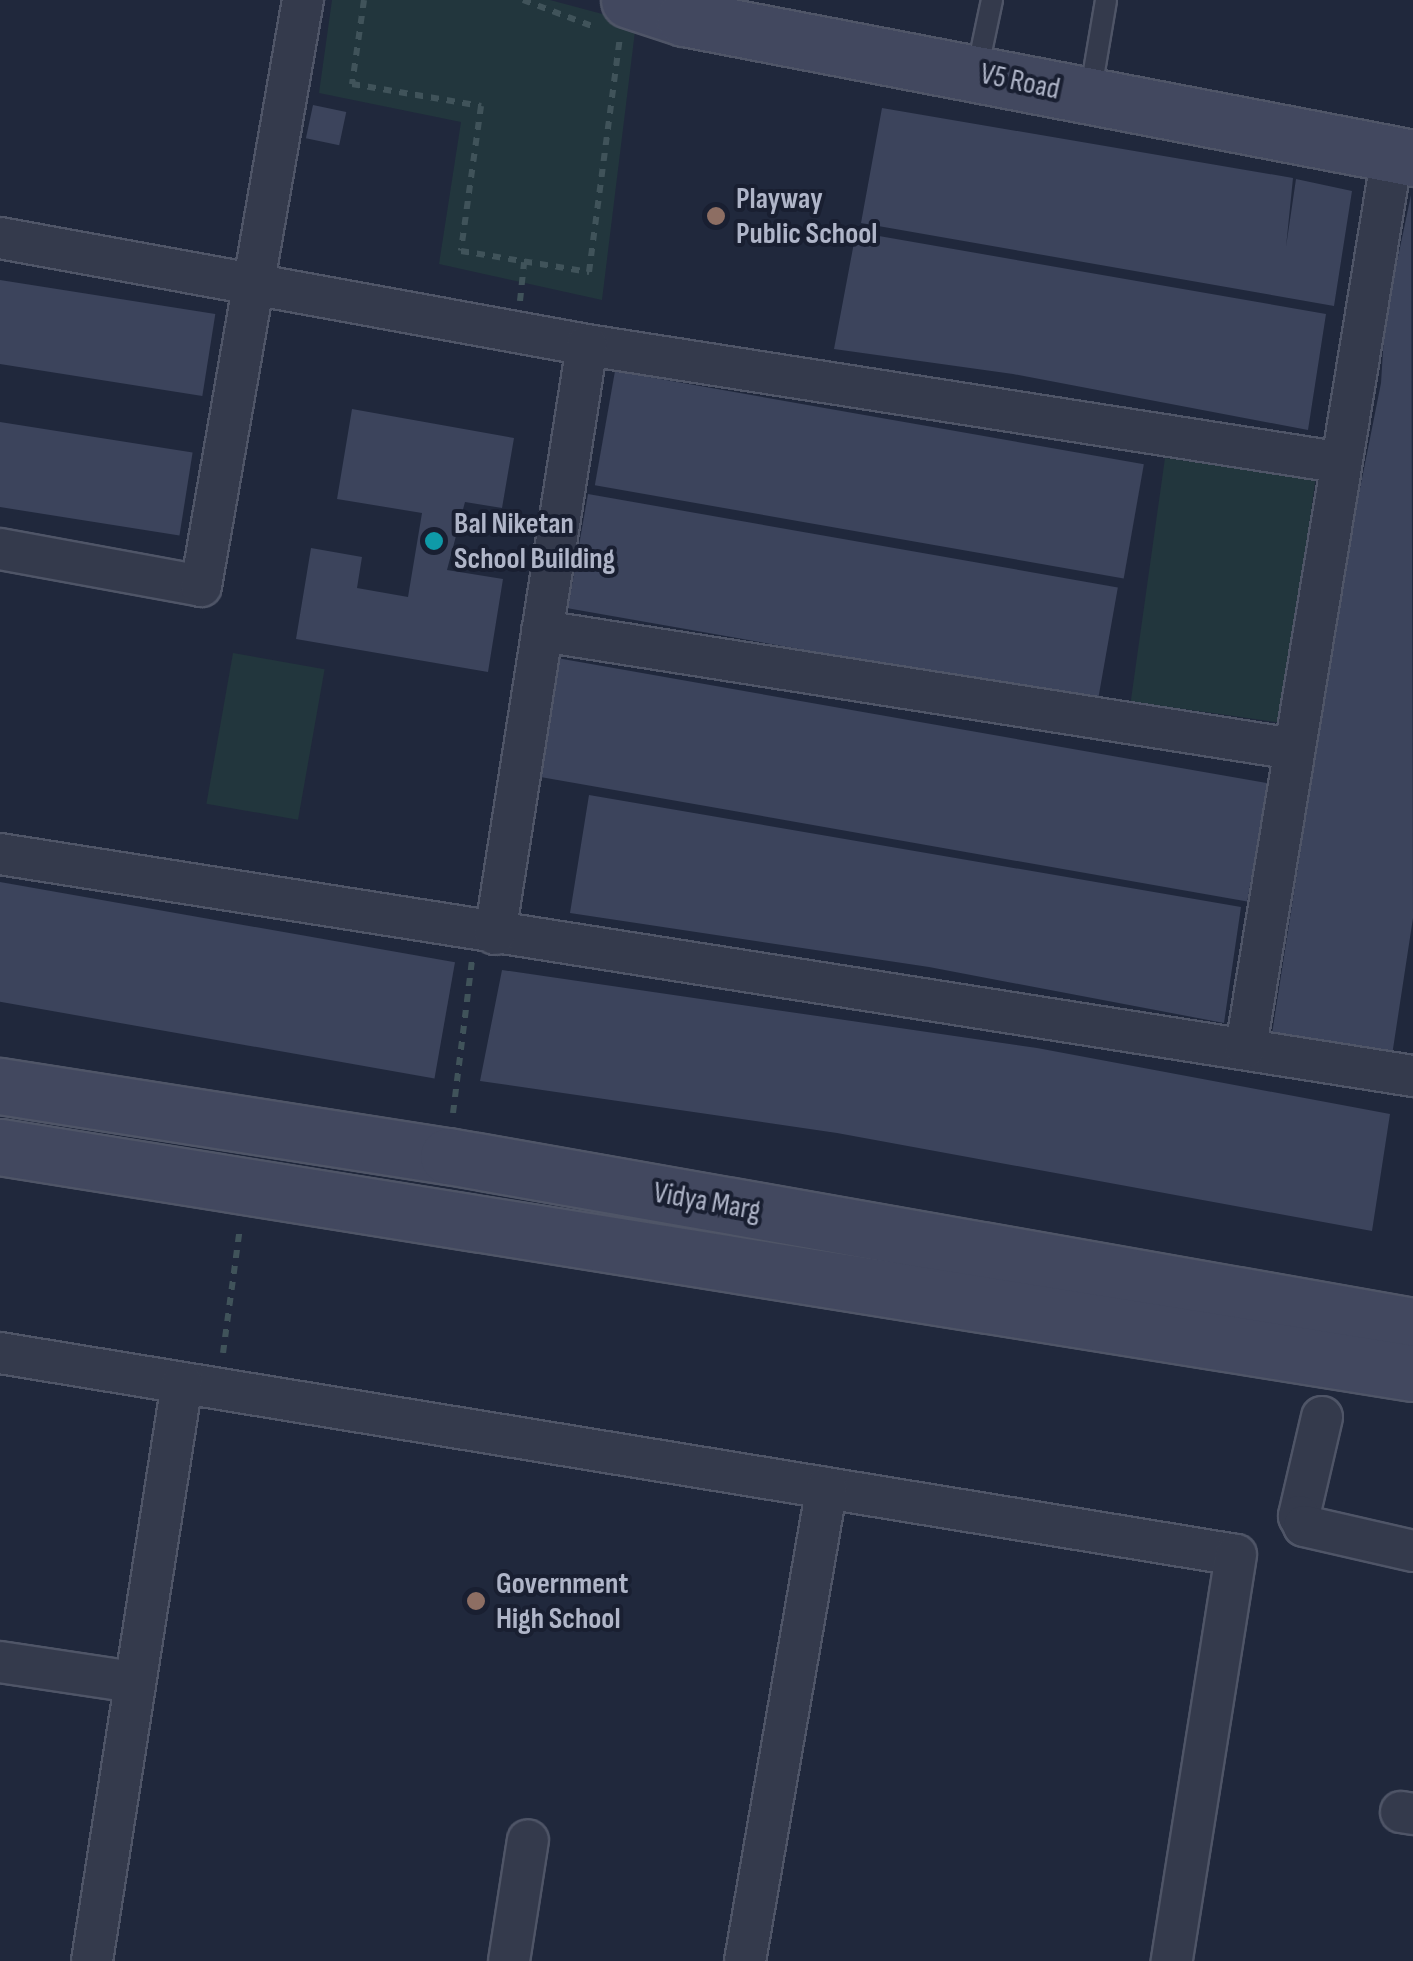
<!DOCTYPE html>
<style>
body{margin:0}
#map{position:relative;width:1413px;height:1961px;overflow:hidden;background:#20283c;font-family:"Sofia Sans Condensed",sans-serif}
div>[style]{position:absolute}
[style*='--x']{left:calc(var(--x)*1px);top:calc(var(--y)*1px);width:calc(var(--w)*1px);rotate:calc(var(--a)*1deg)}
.green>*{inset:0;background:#22363d;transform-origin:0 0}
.building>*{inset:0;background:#3c445c;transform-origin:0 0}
.path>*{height:6px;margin-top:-3px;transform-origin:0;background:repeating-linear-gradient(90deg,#40535a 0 8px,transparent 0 16px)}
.roads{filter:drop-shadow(2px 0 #4f5567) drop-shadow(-2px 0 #4f5567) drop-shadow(0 2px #4f5567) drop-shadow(0 -2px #4f5567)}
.lane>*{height:20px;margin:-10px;padding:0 10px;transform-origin:10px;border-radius:10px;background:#343a4c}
.street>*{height:40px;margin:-20px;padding:0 20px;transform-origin:20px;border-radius:20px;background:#343a4c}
.secondary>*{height:55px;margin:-27.5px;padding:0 27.5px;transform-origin:27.5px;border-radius:27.5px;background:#42485f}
.dots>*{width:28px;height:28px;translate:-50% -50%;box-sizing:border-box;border:5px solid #191f31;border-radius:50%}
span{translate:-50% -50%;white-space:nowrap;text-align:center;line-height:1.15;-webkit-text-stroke:8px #191f31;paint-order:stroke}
.street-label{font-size:30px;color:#afb5c8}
.poi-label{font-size:30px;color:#afb5c8;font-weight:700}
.left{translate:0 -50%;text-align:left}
</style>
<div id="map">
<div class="green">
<i style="clip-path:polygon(332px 0,550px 0,636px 23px,602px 300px,439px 264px,461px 122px,319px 93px)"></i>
<i style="left:1165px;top:458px;width:152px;height:246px;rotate:8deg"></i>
<i style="left:233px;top:653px;width:93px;height:153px;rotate:10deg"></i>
</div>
<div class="building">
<i style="left:313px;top:105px;width:34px;height:34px;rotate:12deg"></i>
<i style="clip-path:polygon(882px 108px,1293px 178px,1286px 247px,1296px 179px,1352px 191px,1334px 306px,861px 223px)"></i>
<i style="clip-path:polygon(1411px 195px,1413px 918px,1391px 1062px,1271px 1040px,1345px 564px,1381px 383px,1385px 319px)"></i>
<i style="clip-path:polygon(856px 232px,1326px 314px,1308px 430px,1013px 374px,834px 349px)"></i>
<i style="left:0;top:280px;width:218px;height:83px;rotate:9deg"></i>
<i style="left:615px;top:371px;width:537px;height:116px;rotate:10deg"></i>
<i style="clip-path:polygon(352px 409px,514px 438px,502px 508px,465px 502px,447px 570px,503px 579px,488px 672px,296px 639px,311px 548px,362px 557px,357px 588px,408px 597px,422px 513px,337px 499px)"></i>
<i style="left:0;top:422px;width:195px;height:84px;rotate:9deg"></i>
<i style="left:588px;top:494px;width:538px;height:116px;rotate:10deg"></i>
<i style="left:557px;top:658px;width:722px;height:120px;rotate:10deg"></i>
<i style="clip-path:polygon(589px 795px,1241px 907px,1224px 1023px,929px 967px,570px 913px)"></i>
<i style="left:0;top:882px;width:462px;height:118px;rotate:10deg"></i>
<i style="clip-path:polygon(502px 970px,1037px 1048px,1390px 1114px,1372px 1231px,837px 1133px,480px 1081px)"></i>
</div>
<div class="path">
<i style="--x:364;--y:0;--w:85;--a:98.1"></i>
<i style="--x:352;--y:84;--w:131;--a:9.7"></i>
<i style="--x:481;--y:106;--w:146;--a:97.9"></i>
<i style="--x:461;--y:251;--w:130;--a:9.3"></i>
<i style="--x:589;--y:272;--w:236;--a:-82.5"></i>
<i style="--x:523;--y:0;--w:79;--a:20.7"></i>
<i style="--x:520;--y:301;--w:39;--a:-84"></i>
<i style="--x:453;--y:1113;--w:153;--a:-82.9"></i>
<i style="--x:223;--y:1353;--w:127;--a:-82.3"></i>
</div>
<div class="roads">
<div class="lane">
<i style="--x:977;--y:71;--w:73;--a:-78.1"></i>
<i style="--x:1090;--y:95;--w:96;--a:-80.4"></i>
</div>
<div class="street">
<i style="--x:0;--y:238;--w:597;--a:10.33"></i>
<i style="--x:587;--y:345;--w:759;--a:8.87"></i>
<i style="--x:0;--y:549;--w:204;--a:10.4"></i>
<i style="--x:201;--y:586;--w:595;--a:-80.13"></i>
<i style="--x:542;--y:631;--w:761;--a:8.92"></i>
<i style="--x:0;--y:854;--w:1430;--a:8.93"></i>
<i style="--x:495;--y:934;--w:596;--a:-81.12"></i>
<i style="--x:1246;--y:1047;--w:904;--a:-80.7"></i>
<i style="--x:0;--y:1353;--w:1252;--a:9.28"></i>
<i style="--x:1236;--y:1555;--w:411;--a:99"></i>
<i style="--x:1322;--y:1417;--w:102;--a:103.1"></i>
<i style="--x:1299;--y:1516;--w:11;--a:63"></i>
<i style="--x:1304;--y:1526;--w:112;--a:12.9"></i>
<i style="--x:0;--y:1662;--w:135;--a:8.5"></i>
<i style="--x:1401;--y:1812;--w:12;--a:9"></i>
<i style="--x:92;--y:1961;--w:585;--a:-81.15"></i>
<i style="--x:509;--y:1961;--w:122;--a:-81.1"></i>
<i style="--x:745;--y:1961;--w:480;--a:-80.2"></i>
</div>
<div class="secondary">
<i style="--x:629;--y:0;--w:58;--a:18.1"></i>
<i style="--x:684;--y:18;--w:742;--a:10.87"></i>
<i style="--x:0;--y:1086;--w:453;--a:8.9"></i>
<i style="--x:448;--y:1156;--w:980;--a:9.99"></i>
<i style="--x:0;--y:1147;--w:1431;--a:9.09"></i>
</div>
</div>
<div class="dots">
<i style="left:716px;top:216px;background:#8d6e63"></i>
<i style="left:434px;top:541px;background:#0f9aa8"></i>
<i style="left:476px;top:1601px;background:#8d6e63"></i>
</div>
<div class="street-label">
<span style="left:1020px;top:82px;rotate:12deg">V5 Road</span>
<span style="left:707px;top:1202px;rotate:10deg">Vidya Marg</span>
</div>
<div class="poi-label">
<span class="left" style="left:736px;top:216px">Playway<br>Public School</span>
<span class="left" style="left:454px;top:541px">Bal Niketan<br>School Building</span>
<span class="left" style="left:496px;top:1601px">Government<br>High School</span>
</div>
</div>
